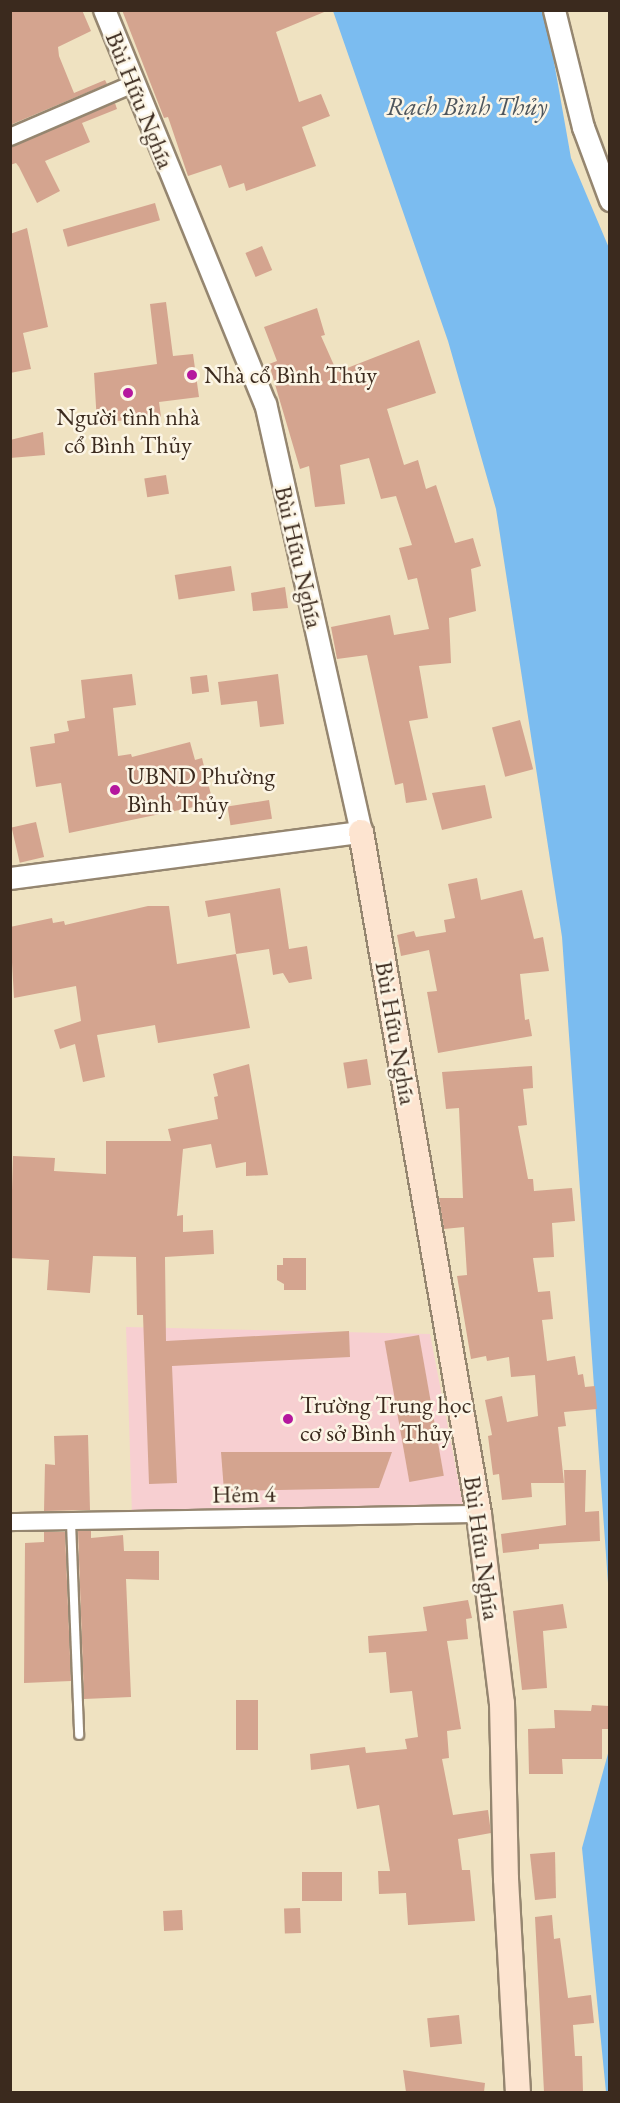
<!DOCTYPE html>
<meta charset="utf-8">
<style>
body{margin:0}
#map{position:relative;width:620px;height:2103px;overflow:hidden;background:#efe2c1;font-family:"EB Garamond",serif}
div>[style]{position:absolute}
[style*='--x']{left:calc(var(--x)*1px);top:calc(var(--y)*1px);width:calc(var(--w)*1px);rotate:calc(var(--a)*1deg)}
.built>*{inset:0;background:#f7cfd1}
.water>*{inset:0;background:#7bbcf0}
.building>*{inset:0;background:#d4a48f;transform-origin:0 0}
.roads{filter:drop-shadow(2px 0 #958670) drop-shadow(-2px 0 #958670) drop-shadow(0 2px #958670) drop-shadow(0 -2px #958670)}
.service>*{height:8px;margin:-4px;padding:0 4px;transform-origin:4px;border-radius:4px;background:#fff}
.minor>*{height:16px;margin:-8px;padding:0 8px;transform-origin:8px;border-radius:8px;background:#fff}
.tertiary>*{height:21px;margin:-10.5px;padding:0 10.5px;transform-origin:10.5px;border-radius:10.5px;background:#fff}
.secondary>*{height:24px;margin:-12px;padding:0 12px;transform-origin:12px;border-radius:12px;background:#fde4d0}
.dots>*{width:16px;height:16px;translate:-50% -50%;box-sizing:border-box;border:3px solid #fcf5e5;border-radius:50%}
span{translate:-50% -50%;white-space:nowrap;text-align:center;line-height:1.15;-webkit-text-stroke:5px #fcf5e5;paint-order:stroke}
.street-label{font-size:24px;color:#3b2a1e}
.poi-label{font-size:24px;color:#3b2a1e}
.left{translate:0 -50%;text-align:left}
.water-label{font-size:26px;color:#4e565d;font-style:italic}
.frame{position:absolute;inset:0;border:12px solid #3b2a1e;pointer-events:none}
</style>
<div id="map">
<div class="built">
<i style="clip-path:polygon(126px 1327px,430px 1334px,463px 1505px,132px 1515px)"></i>
</div>
<div class="water">
<i style="clip-path:polygon(333px 11px,545px 11px,571px 158px,609px 248px,609px 1597px,562px 937px,496px 509px,448px 341px)"></i>
<i style="clip-path:polygon(609px 1750px,610px 2092px,606px 2092px,582px 1848px)"></i>
</div>
<div class="building">
<i style="clip-path:polygon(10px 10px,82px 10px,91px 31px,58px 47px,59px 56px,74px 93px,105px 80px,107px 84px,10px 125px)"></i>
<i style="clip-path:polygon(122px 10px,329px 10px,276px 32px,299px 102px,321px 94px,330px 116px,302px 127px,316px 166px,246px 191px,244px 183px,229px 188px,221px 165px,188px 176px,168px 117px,164px 118px)"></i>
<i style="clip-path:polygon(115px 103px,117px 109px,82px 123px,90px 142px,45px 161px,60px 191px,37px 203px,19px 167px,16px 163px,10px 165px,10px 147px)"></i>
<i style="left:155px;top:203px;width:18px;height:96px;rotate:74deg"></i>
<i style="clip-path:polygon(27px 228px,48px 327px,23px 333px,31px 369px,10px 373px,10px 234px)"></i>
<i style="left:262px;top:246px;width:26px;height:18px;rotate:67deg"></i>
<i style="clip-path:polygon(166px 302px,173px 356px,193px 354px,199px 397px,159px 402px,161px 417px,97px 423px,94px 373px,157px 364px,150px 304px)"></i>
<i style="clip-path:polygon(317px 308px,325px 335px,321px 336px,337px 372px,419px 340px,436px 393px,387px 409px,404px 465px,418px 460px,426px 489px,436px 485px,455px 543px,473px 538px,481px 566px,471px 569px,476px 611px,449px 618px,451px 663px,419px 666px,428px 718px,409px 721px,427px 800px,406px 803px,403px 783px,395px 785px,367px 655px,337px 659px,331px 627px,390px 615px,394px 635px,429px 629px,417px 578px,408px 580px,399px 548px,412px 545px,396px 496px,381px 499px,369px 458px,340px 465px,345px 504px,315px 507px,309px 466px,300px 469px,269px 364px,277px 361px,264px 327px)"></i>
<i style="clip-path:polygon(43px 432px,45px 455px,10px 458px,10px 440px)"></i>
<i style="left:166px;top:475px;width:19px;height:22px;rotate:81deg"></i>
<i style="left:231px;top:566px;width:25px;height:57px;rotate:81deg"></i>
<i style="clip-path:polygon(285px 587px,288px 608px,253px 611px,251px 593px)"></i>
<i style="clip-path:polygon(132px 674px,136px 705px,113px 708px,118px 756px,131px 754px,132px 757px,190px 742px,195px 760px,202px 758px,213px 803px,69px 833px,61px 783px,36px 787px,30px 747px,55px 743px,54px 734px,69px 731px,67px 721px,85px 718px,81px 680px)"></i>
<i style="clip-path:polygon(278px 674px,284px 724px,260px 727px,257px 701px,221px 705px,218px 682px)"></i>
<i style="left:207px;top:675px;width:17px;height:17px;rotate:83deg"></i>
<i style="left:520px;top:720px;width:51px;height:29px;rotate:75deg"></i>
<i style="clip-path:polygon(485px 785px,492px 818px,442px 830px,432px 793px)"></i>
<i style="left:269px;top:800px;width:19px;height:42px;rotate:81deg"></i>
<i style="left:36px;top:822px;width:36px;height:25px;rotate:77deg"></i>
<i style="clip-path:polygon(477px 878px,481px 900px,522px 890px,534px 939px,543px 937px,549px 971px,520px 974px,525px 1020px,529px 1019px,532px 1036px,438px 1053px,427px 992px,437px 991px,429px 950px,401px 956px,397px 935px,414px 931px,416px 937px,446px 932px,444px 920px,455px 918px,448px 884px)"></i>
<i style="clip-path:polygon(280px 888px,289px 949px,307px 946px,312px 979px,289px 983px,283px 973px,273px 975px,269px 949px,236px 954px,230px 913px,208px 917px,205px 901px)"></i>
<i style="clip-path:polygon(148px 906px,169px 906px,177px 964px,236px 954px,250px 1028px,158px 1043px,155px 1025px,97px 1035px,105px 1077px,83px 1082px,75px 1044px,60px 1049px,54px 1030px,81px 1021px,76px 986px,14px 998px,10px 927px,52px 918px,53px 923px,64px 921px,65px 925px)"></i>
<i style="left:367px;top:1059px;width:26px;height:24px;rotate:81deg"></i>
<i style="clip-path:polygon(249px 1064px,268px 1175px,246px 1176px,246px 1162px,216px 1168px,211px 1144px,183px 1149px,177px 1216px,183px 1215px,183px 1232px,213px 1230px,214px 1254px,165px 1257px,166px 1341px,349px 1331px,350px 1357px,172px 1366px,177px 1483px,149px 1484px,143px 1315px,137px 1315px,136px 1257px,93px 1256px,90px 1293px,47px 1290px,49px 1260px,10px 1258px,13px 1156px,55px 1158px,54px 1171px,106px 1174px,106px 1141px,171px 1141px,168px 1129px,218px 1119px,214px 1097px,218px 1096px,213px 1074px)"></i>
<i style="clip-path:polygon(532px 1066px,533px 1088px,523px 1089px,527px 1125px,518px 1126px,528px 1179px,533px 1179px,534px 1191px,572px 1188px,575px 1221px,552px 1223px,554px 1257px,533px 1258px,538px 1292px,550px 1291px,553px 1319px,542px 1320px,547px 1361px,575px 1356px,578px 1375px,583px 1374px,585px 1387px,595px 1386px,597px 1409px,564px 1412px,566px 1426px,558px 1427px,564px 1483px,531px 1483px,532px 1497px,502px 1500px,499px 1474px,493px 1475px,488px 1436px,492px 1435px,485px 1400px,502px 1396px,507px 1422px,538px 1416px,535px 1375px,511px 1377px,509px 1357px,487px 1361px,486px 1356px,471px 1359px,457px 1276px,467px 1275px,464px 1227px,444px 1229px,439px 1198px,463px 1198px,459px 1108px,446px 1109px,442px 1072px)"></i>
<i style="clip-path:polygon(283px 1258px,306px 1258px,306px 1290px,284px 1290px,284px 1284px,277px 1280px,277px 1265px,283px 1265px)"></i>
<i style="left:419px;top:1335px;width:143px;height:35px;rotate:80deg"></i>
<i style="clip-path:polygon(88px 1435px,90px 1510px,44px 1511px,45px 1464px,55px 1465px,54px 1436px)"></i>
<i style="clip-path:polygon(221px 1452px,392px 1452px,379px 1488px,224px 1491px)"></i>
<i style="clip-path:polygon(564px 1470px,586px 1470px,585px 1512px,599px 1511px,600px 1541px,539px 1544px,539px 1549px,503px 1553px,501px 1534px,566px 1525px)"></i>
<i style="clip-path:polygon(78px 1531px,91px 1531px,91px 1538px,123px 1535px,124px 1551px,159px 1551px,159px 1580px,126px 1579px,131px 1697px,84px 1699px)"></i>
<i style="clip-path:polygon(44px 1532px,65px 1532px,71px 1681px,24px 1683px,25px 1543px,44px 1542px)"></i>
<i style="clip-path:polygon(468px 1600px,472px 1618px,466px 1619px,468px 1639px,447px 1641px,461px 1729px,447px 1731px,449px 1758px,442px 1759px,453px 1815px,488px 1810px,491px 1833px,458px 1839px,462px 1870px,470px 1870px,475px 1921px,408px 1925px,406px 1893px,379px 1894px,378px 1871px,390px 1871px,379px 1805px,357px 1809px,349px 1765px,311px 1770px,310px 1754px,365px 1747px,366px 1753px,407px 1749px,405px 1739px,418px 1737px,412px 1691px,390px 1693px,386px 1652px,369px 1653px,368px 1636px,427px 1631px,423px 1607px)"></i>
<i style="clip-path:polygon(563px 1604px,567px 1628px,543px 1631px,547px 1688px,522px 1690px,513px 1611px)"></i>
<i style="left:258px;top:1700px;width:50px;height:22px;rotate:90deg"></i>
<i style="clip-path:polygon(592px 1705px,609px 1706px,609px 1729px,602px 1729px,602px 1759px,562px 1759px,563px 1774px,529px 1774px,528px 1729px,555px 1728px,554px 1710px,591px 1711px)"></i>
<i style="clip-path:polygon(555px 1852px,556px 1898px,535px 1900px,530px 1854px)"></i>
<i style="left:342px;top:1872px;width:29px;height:40px;rotate:90deg"></i>
<i style="left:300px;top:1908px;width:25px;height:16px;rotate:88deg"></i>
<i style="left:182px;top:1910px;width:20px;height:19px;rotate:87deg"></i>
<i style="clip-path:polygon(552px 1915px,554px 1939px,560px 1938px,568px 1998px,591px 1995px,594px 2023px,573px 2025px,575px 2056px,582px 2056px,583px 2092px,544px 2092px,535px 1917px)"></i>
<i style="left:459px;top:2015px;width:29px;height:32px;rotate:84deg"></i>
<i style="clip-path:polygon(403px 2070px,485px 2083px,484px 2092px,406px 2092px)"></i>
</div>
<div class="roads">
<div class="service">
<i style="--x:71;--y:1522;--w:213;--a:87.8"></i>
</div>
<div class="minor">
<i style="--x:10;--y:137;--w:134;--a:-23.3"></i>
<i style="--x:10;--y:1522;--w:469;--a:-1"></i>
</div>
<div class="tertiary">
<i style="--x:554;--y:10;--w:121;--a:76.1"></i>
<i style="--x:583;--y:127;--w:78;--a:69.7"></i>
<i style="--x:10;--y:878;--w:354;--a:-7.5"></i>
<i style="--x:361;--y:832;--w:439;--a:-102.6"></i>
<i style="--x:265;--y:404;--w:426;--a:-112.2"></i>
</div>
<div class="secondary">
<i style="--x:361;--y:832;--w:692;--a:80.18"></i>
<i style="--x:479;--y:1514;--w:190;--a:83.1"></i>
<i style="--x:502;--y:1703;--w:176;--a:88.7"></i>
<i style="--x:506;--y:1879;--w:213;--a:86.8"></i>
</div>
</div>
<div class="dots">
<i style="left:192px;top:375px;background:#b5179e"></i>
<i style="left:128px;top:393px;background:#b5179e"></i>
<i style="left:115px;top:790px;background:#b5179e"></i>
<i style="left:288px;top:1419px;background:#b5179e"></i>
</div>
<div class="street-label">
<span style="left:140px;top:100px;rotate:68deg">Bùi Hữu Nghĩa</span>
<span style="left:299px;top:557px;rotate:77deg">Bùi Hữu Nghĩa</span>
<span style="left:396px;top:1033px;rotate:80deg">Bùi Hữu Nghĩa</span>
<span style="left:244px;top:1494px;rotate:-1deg">Hẻm 4</span>
<span style="left:482px;top:1548px;rotate:82deg">Bùi Hữu Nghĩa</span>
</div>
<div class="poi-label">
<span class="left" style="left:204px;top:375px">Nhà cổ Bình Thủy</span>
<span style="left:128px;top:431px">Người tình nhà<br>cổ Bình Thủy</span>
<span class="left" style="left:127px;top:790px">UBND Phường<br>Bình Thủy</span>
<span class="left" style="left:300px;top:1419px">Trường Trung học<br>cơ sở Bình Thủy</span>
</div>
<div class="water-label">
<span style="left:467px;top:107px">Rạch Bình Thủy</span>
</div>
<div class="frame"></div>
</div>
